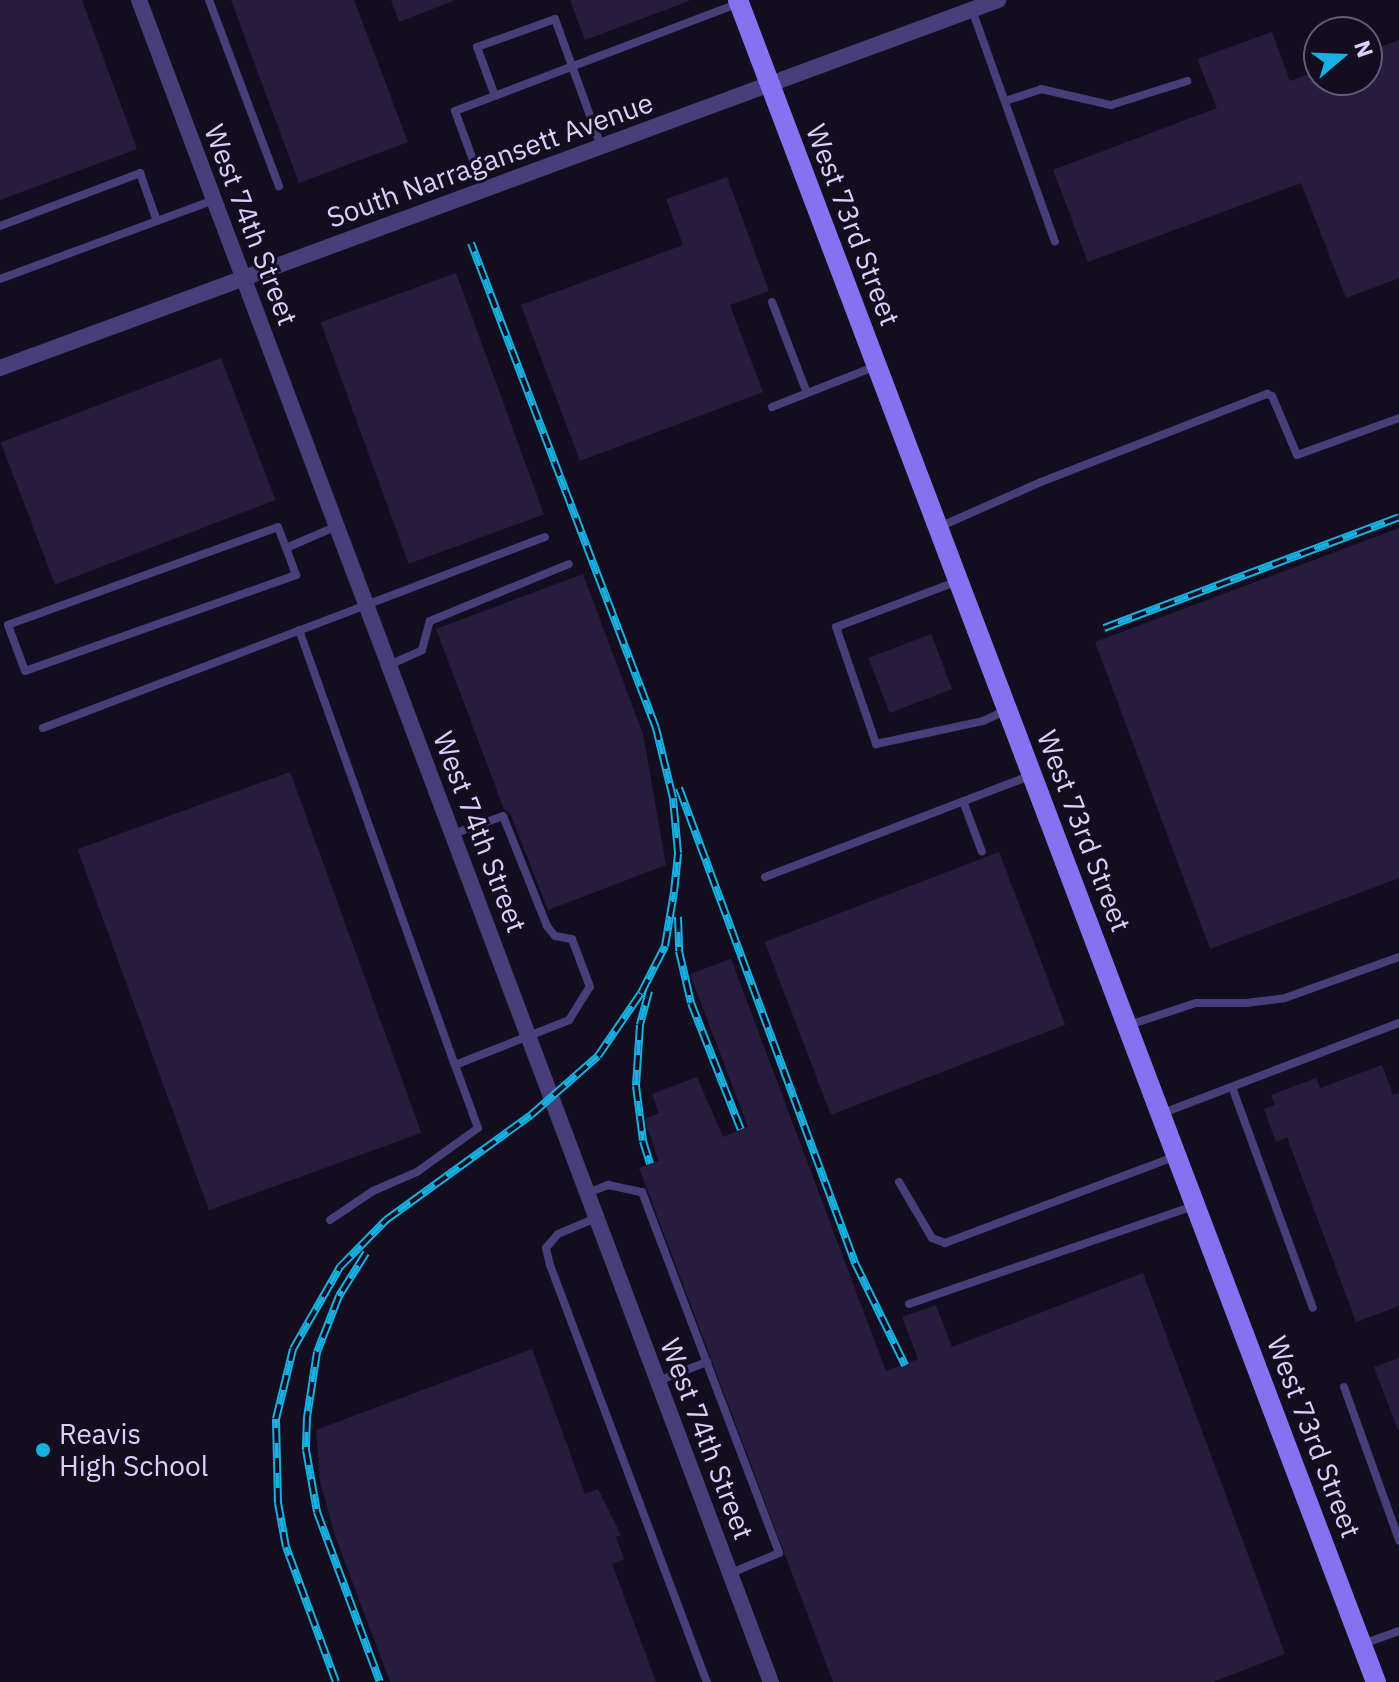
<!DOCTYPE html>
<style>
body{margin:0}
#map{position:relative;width:1399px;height:1682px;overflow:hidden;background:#130e1f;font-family:"IBM Plex Sans",sans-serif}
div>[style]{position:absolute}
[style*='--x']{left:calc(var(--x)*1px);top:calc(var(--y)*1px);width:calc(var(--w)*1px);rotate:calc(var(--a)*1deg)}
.building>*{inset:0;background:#281c3e;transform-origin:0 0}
.lane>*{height:8px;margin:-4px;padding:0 4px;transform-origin:4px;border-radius:4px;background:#483e79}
.street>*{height:16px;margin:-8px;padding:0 8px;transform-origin:8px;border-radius:8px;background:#483e79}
.secondary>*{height:20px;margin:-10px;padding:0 10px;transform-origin:10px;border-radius:10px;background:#8671f1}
.rail>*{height:8px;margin-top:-4px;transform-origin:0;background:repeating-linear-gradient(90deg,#130e1f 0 15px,#16b0e1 0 30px);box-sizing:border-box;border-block:2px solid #16b0e1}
.dots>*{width:22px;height:22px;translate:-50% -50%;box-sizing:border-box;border:4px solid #130e1f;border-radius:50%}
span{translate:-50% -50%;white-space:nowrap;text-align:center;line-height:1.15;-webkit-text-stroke:6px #130e1f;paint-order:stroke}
.street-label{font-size:28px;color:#dbd0fb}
.poi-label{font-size:28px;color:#dbd0fb}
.left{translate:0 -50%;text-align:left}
.north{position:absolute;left:1303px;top:16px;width:80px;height:80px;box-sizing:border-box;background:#130e1f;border:2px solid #635c77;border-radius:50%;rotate:71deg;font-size:22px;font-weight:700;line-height:32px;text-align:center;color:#dbd0fb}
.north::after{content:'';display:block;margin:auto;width:28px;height:36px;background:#16b0e1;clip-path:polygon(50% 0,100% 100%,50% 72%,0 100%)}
</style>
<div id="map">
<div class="building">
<i style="clip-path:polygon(0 0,82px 0,137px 149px,0 200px)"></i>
<i style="clip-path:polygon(231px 0,354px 0,408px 142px,299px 183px)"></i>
<i style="clip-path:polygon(391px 0,453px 0,453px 1px,399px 22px)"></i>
<i style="clip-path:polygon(570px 0,689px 0,689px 1px,585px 40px)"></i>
<i style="clip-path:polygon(1272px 32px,1290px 81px,1319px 70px,1319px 80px,1367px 80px,1367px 52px,1399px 40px,1399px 278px,1346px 298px,1301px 183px,1088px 262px,1053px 170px,1217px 108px,1197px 59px)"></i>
<i style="clip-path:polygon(727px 177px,769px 291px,730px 305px,763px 392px,580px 461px,521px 305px,683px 245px,666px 199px)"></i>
<i style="left:456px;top:273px;width:257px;height:144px;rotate:70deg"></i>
<i style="left:221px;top:358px;width:152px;height:236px;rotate:69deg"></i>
<i style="clip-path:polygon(1399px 528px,1399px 878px,1210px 949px,1095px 642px)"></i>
<i style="clip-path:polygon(583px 574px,643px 734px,666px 865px,548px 910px,510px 813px,504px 809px,436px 629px)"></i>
<i style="left:931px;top:634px;width:59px;height:67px;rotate:69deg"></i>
<i style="left:290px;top:772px;width:384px;height:226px;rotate:70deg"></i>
<i style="left:999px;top:852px;width:185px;height:251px;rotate:69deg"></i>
<i style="clip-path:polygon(731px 959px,886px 1371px,918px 1359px,902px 1317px,936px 1305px,952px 1347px,1143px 1273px,1285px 1654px,1213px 1682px,833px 1682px,639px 1168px,659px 1161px,647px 1127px,646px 1118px,659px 1113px,652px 1094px,697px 1077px,723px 1137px,748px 1127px,690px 974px)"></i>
<i style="clip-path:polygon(1382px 1065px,1393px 1095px,1399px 1093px,1399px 1306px,1356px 1322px,1287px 1137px,1276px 1142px,1264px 1109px,1275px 1105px,1271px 1095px,1316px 1078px,1320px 1088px)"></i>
<i style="clip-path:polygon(532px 1349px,585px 1494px,598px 1489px,621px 1535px,616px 1537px,624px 1559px,612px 1564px,656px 1682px,390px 1682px,335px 1536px,320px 1481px,316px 1430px)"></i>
<i style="clip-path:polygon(1399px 1358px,1399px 1430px,1398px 1430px,1374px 1367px)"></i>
</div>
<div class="lane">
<i style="--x:209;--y:0;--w:199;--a:69.4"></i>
<i style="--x:972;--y:10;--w:246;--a:70.3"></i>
<i style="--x:495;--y:96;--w:52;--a:-110.2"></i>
<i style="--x:477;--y:47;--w:83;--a:-19.7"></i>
<i style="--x:555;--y:19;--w:135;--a:70.1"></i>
<i style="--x:1005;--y:101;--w:38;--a:-18"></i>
<i style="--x:1041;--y:89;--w:72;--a:12.9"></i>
<i style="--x:1111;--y:105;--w:80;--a:-17.5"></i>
<i style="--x:484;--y:190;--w:84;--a:-110.2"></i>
<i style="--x:455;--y:111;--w:304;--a:-20.8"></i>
<i style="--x:0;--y:226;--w:150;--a:-20.7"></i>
<i style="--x:140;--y:173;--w:51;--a:70.5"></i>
<i style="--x:0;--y:279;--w:228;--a:-20.3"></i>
<i style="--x:772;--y:302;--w:97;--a:69"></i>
<i style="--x:772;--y:407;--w:112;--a:-21.5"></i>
<i style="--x:939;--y:527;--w:111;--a:-23.8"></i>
<i style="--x:1041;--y:482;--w:243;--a:-21.3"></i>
<i style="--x:1267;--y:394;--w:5;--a:22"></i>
<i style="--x:1272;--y:396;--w:64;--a:67"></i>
<i style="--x:1297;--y:455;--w:109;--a:-19.9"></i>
<i style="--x:286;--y:548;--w:22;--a:-111"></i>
<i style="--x:278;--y:527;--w:287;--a:160.1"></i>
<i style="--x:8;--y:625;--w:49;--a:69.7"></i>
<i style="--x:25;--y:671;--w:288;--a:-19.5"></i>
<i style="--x:296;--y:575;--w:29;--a:-110"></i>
<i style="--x:286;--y:548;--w:56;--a:-23.3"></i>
<i style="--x:958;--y:581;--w:130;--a:159.3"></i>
<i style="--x:836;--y:627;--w:124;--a:71.1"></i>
<i style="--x:876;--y:744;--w:109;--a:-12.1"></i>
<i style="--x:983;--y:721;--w:26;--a:-25"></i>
<i style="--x:299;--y:630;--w:462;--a:70.3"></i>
<i style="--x:455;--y:1065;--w:123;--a:-21.5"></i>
<i style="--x:569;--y:1020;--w:39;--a:-58"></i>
<i style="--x:590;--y:987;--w:51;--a:-110.6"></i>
<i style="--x:572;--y:939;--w:17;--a:-170"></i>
<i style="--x:555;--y:936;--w:13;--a:-129"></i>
<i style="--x:547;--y:926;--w:118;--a:-111.8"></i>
<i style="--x:503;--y:816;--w:53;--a:160.2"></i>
<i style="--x:389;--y:665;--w:36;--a:-24"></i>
<i style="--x:422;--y:650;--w:30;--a:-75"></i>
<i style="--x:430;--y:621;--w:150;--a:-22.3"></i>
<i style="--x:43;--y:728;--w:537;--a:-20.83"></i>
<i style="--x:963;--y:801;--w:54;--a:69.6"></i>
<i style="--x:765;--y:877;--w:286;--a:-20.9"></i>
<i style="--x:1129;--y:1025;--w:71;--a:-18.2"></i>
<i style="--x:1196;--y:1003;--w:50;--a:0"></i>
<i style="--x:1246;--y:1003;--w:39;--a:-7"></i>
<i style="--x:1285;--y:998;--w:121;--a:-19.8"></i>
<i style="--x:1232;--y:1087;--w:235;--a:69.9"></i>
<i style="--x:1163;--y:1113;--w:253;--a:-20.9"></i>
<i style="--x:899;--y:1182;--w:65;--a:59.5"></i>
<i style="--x:932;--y:1238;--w:14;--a:21"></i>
<i style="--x:945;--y:1243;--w:248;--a:-20.6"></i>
<i style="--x:588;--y:1193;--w:22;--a:-22"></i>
<i style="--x:608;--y:1185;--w:35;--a:12"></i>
<i style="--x:642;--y:1192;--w:386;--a:69.2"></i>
<i style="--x:779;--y:1553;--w:52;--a:157.4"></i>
<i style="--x:596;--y:1218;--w:41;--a:157.2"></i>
<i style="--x:558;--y:1234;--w:18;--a:131"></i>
<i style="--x:546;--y:1248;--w:17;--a:77"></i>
<i style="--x:550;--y:1265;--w:446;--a:69.4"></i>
<i style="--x:330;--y:1220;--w:52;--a:-34"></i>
<i style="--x:373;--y:1191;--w:48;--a:-23.4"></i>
<i style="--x:417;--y:1172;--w:75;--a:-35.8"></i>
<i style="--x:478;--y:1128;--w:67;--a:-110.1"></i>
<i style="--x:909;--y:1304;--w:304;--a:-19"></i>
<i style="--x:658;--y:1381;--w:53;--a:-21.2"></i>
<i style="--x:1344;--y:1387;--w:163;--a:70.2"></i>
<i style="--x:1363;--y:1644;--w:38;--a:-20"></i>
</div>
<div class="street">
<i style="--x:139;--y:0;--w:1797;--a:69.41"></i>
<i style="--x:0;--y:368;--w:1064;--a:-20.24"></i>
</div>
<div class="secondary">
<i style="--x:738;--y:0;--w:1799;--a:69.23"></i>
</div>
<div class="rail">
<i style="--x:1104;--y:628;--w:315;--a:-20.6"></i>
<i style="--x:679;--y:788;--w:507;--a:69.67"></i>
<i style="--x:855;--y:1263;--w:114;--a:63.9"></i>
<i style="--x:678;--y:917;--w:34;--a:88"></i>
<i style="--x:679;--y:951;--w:53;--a:77"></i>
<i style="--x:691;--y:1003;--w:136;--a:68.5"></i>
<i style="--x:649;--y:991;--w:35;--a:105"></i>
<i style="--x:640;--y:1025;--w:61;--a:93.8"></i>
<i style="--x:636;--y:1086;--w:55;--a:82.7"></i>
<i style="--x:643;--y:1141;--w:24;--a:73"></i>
<i style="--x:366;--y:1253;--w:51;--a:122.1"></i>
<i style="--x:339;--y:1296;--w:60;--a:111.4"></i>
<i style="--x:317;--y:1352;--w:66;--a:98.7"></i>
<i style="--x:307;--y:1417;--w:33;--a:92"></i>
<i style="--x:306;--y:1450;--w:63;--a:79.9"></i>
<i style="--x:317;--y:1512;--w:181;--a:69.7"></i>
<i style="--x:336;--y:1682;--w:144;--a:-110.3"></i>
<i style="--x:286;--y:1547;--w:45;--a:-100.3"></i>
<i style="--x:278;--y:1503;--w:84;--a:-91.4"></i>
<i style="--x:276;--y:1419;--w:72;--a:-76.3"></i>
<i style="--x:293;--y:1349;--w:95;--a:-60.2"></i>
<i style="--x:340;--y:1267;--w:66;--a:-45.6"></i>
<i style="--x:386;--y:1220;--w:179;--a:-35.9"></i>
<i style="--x:531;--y:1115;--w:89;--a:-41.4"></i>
<i style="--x:598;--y:1056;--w:76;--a:-55.7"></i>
<i style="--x:641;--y:993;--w:53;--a:-62.9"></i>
<i style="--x:665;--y:946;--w:55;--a:-80.5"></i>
<i style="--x:674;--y:892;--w:39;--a:-84"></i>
<i style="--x:678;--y:853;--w:55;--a:-95.2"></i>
<i style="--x:673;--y:798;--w:72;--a:-103.7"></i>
<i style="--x:656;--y:728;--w:519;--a:-110.88"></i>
</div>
<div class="dots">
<i style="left:43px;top:1450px;background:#16b0e1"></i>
</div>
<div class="street-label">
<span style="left:490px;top:160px;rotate:-20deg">South Narragansett Avenue</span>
<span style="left:251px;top:225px;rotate:69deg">West 74th Street</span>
<span style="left:853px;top:225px;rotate:69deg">West 73rd Street</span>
<span style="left:1084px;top:831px;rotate:69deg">West 73rd Street</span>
<span style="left:480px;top:832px;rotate:69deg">West 74th Street</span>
<span style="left:1314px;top:1437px;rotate:69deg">West 73rd Street</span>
<span style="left:707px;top:1439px;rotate:69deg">West 74th Street</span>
</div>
<div class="poi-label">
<span class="left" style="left:59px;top:1450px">Reavis<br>High School</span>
</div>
<div class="north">N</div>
</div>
